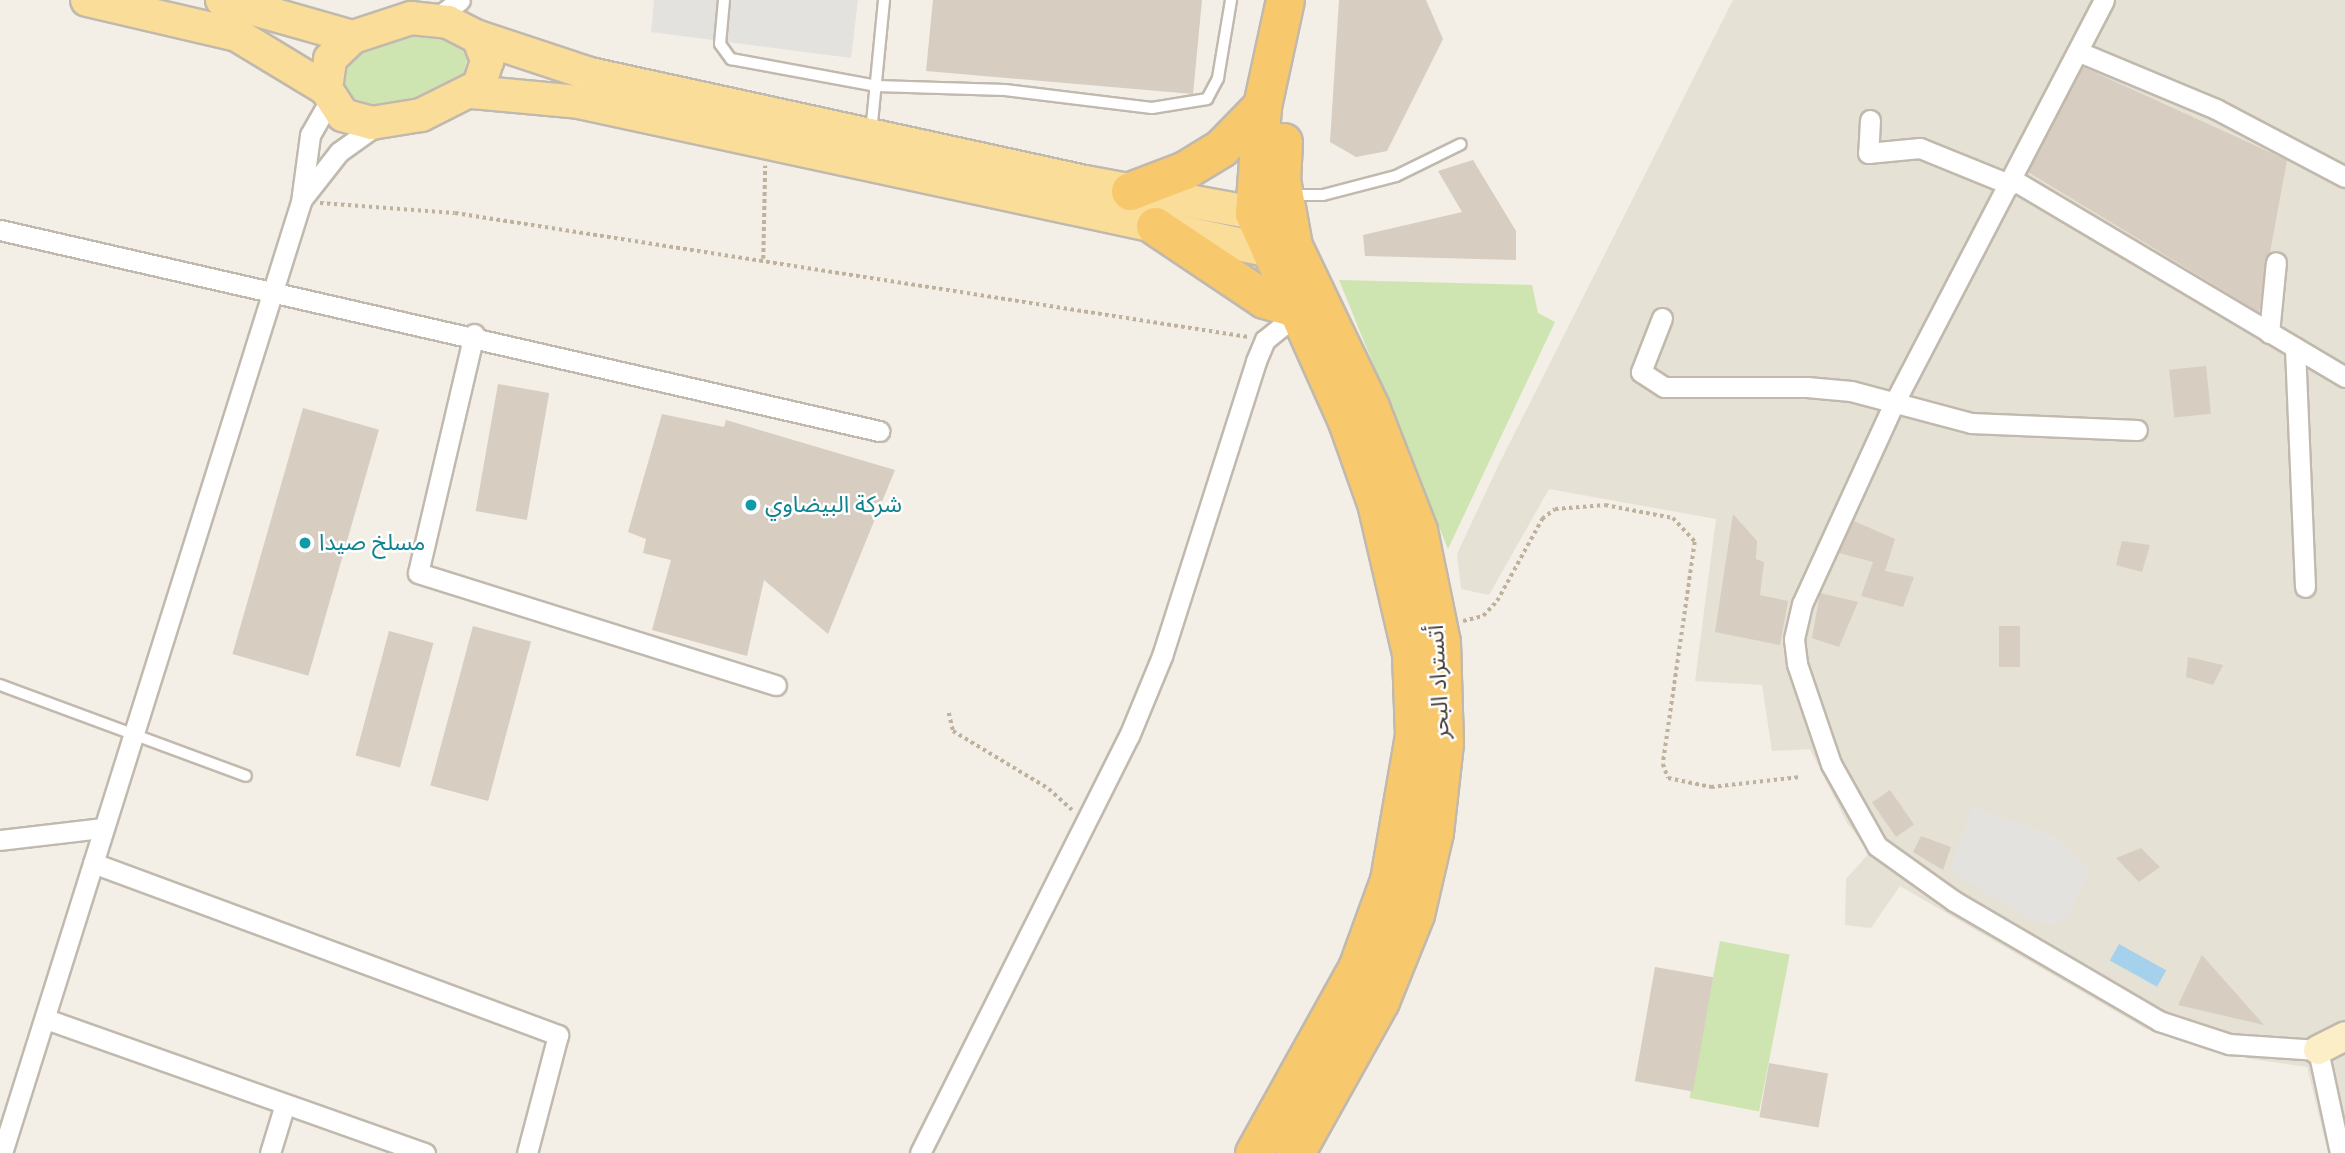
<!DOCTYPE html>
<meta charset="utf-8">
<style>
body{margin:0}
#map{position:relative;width:2345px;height:1153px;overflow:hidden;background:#f3efe7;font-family:"Nunito Sans","Noto Sans Arabic",sans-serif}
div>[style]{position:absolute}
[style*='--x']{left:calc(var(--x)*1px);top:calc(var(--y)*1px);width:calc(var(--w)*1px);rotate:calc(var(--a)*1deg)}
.residential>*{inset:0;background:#e6e1d5}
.green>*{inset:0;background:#cfe5b1;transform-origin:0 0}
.parking>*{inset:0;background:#e4e2df}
.water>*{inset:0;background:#a5d1ed;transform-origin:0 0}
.building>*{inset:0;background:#d7cdc0;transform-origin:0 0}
.path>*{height:3.5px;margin-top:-1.75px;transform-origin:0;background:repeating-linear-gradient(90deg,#bfb29c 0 3.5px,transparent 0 7px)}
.roads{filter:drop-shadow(2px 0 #c1b9ad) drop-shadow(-2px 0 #c1b9ad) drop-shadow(0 2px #c1b9ad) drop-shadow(0 -2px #c1b9ad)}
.lane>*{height:10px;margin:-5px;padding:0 5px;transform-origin:5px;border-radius:5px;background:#fff}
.street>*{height:19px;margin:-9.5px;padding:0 9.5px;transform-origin:9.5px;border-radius:9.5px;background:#fff}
.secondary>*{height:28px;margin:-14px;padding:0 14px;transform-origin:14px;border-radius:14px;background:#fcefc7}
.primary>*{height:32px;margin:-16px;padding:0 16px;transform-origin:16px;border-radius:16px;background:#fadd99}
.highway>*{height:37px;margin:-18.5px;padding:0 18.5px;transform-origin:18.5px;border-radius:18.5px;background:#f8c86d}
.dots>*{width:19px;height:19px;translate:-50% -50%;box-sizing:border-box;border:4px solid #fff;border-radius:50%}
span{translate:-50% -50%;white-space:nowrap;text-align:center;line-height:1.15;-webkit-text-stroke:5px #fff;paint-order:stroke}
.culture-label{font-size:23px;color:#0d838f}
.left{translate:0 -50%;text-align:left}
.street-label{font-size:23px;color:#453f36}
</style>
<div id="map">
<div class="residential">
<i style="clip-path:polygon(1733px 0,2345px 0,2345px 1153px,2328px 1153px,2307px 1067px,2251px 1059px,2146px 1029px,1900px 886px,1871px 928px,1845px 925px,1846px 879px,1870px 852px,1847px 823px,1810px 749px,1772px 751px,1762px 685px,1695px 681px,1716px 519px,1549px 489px,1489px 595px,1461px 589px,1457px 554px,1499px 464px)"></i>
</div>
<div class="green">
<i style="clip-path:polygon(407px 29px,455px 31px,468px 53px,464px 77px,413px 109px,364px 114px,345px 103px,336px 81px,342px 60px)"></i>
<i style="clip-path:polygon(1339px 280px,1532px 285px,1538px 313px,1555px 322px,1448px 549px)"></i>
<i style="left:1720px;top:941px;width:71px;height:160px;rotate:11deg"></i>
</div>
<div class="parking">
<i style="clip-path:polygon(654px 0,858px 0,851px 58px,651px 32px)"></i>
<i style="clip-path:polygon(1972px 807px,2055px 836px,2090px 871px,2068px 917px,2051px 926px,2028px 919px,1950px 870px)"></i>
</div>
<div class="water">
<i style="left:2119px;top:944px;width:54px;height:19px;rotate:29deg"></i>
</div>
<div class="building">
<i style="clip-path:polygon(933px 0,1202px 0,1193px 94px,926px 71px)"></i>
<i style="clip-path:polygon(1339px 0,1426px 0,1443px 39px,1387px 151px,1356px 157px,1330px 142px)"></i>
<i style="clip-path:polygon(2083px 67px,2287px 160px,2259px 312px,2028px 172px)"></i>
<i style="clip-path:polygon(1473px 160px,1516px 231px,1516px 260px,1365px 256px,1363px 235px,1462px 212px,1438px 171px)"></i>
<i style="left:2206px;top:366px;width:48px;height:37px;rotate:84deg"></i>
<i style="left:498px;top:384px;width:52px;height:129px;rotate:10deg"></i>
<i style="left:303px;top:408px;width:79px;height:256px;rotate:16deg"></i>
<i style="clip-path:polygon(662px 414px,724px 427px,726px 420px,895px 470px,828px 634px,764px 580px,747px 656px,652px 630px,671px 560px,643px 553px,646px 539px,628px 532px)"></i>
<i style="clip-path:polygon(1733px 514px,1757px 541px,1756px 559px,1764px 562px,1760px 595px,1788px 601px,1780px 645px,1715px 632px)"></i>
<i style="clip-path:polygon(1854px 521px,1895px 539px,1885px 571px,1914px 577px,1903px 607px,1861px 596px,1873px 562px,1839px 553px)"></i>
<i style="clip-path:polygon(2122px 541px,2150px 545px,2142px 572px,2116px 565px)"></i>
<i style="clip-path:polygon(1820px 593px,1858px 602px,1839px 647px,1812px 638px)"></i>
<i style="left:473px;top:626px;width:60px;height:165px;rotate:15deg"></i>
<i style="left:1999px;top:626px;width:21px;height:41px"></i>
<i style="left:389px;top:631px;width:46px;height:129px;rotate:15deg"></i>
<i style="clip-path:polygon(2188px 657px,2223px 665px,2213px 685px,2186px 677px)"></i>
<i style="left:1890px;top:790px;width:42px;height:22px;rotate:55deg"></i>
<i style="clip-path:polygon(1921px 836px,1951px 847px,1943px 870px,1913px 852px)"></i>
<i style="clip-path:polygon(2141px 848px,2160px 867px,2139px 882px,2116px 858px)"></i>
<i style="clip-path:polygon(2202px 955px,2264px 1025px,2178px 1005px)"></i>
<i style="left:1655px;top:967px;width:59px;height:116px;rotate:10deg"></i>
<i style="left:1769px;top:1063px;width:60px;height:55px;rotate:10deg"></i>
</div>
<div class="path">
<i style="--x:320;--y:203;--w:135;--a:4.2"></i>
<i style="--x:455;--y:213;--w:803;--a:8.89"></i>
<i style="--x:763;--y:259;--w:93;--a:-88.8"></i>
<i style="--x:1463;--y:621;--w:21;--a:-14"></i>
<i style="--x:1483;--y:616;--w:21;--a:-47"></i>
<i style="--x:1497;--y:601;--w:94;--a:-61.2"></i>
<i style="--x:1542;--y:519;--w:16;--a:-38"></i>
<i style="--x:1555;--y:509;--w:50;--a:-4.6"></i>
<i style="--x:1605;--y:505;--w:69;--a:10.8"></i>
<i style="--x:1673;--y:518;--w:33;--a:47"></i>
<i style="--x:1695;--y:542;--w:224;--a:98.2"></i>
<i style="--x:1663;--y:764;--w:15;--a:70"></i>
<i style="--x:1668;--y:778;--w:44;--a:11.8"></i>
<i style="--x:1711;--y:787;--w:90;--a:-6.4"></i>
<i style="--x:949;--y:713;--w:18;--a:77"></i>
<i style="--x:953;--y:731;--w:112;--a:31.1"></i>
<i style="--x:1049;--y:789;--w:31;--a:42"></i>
</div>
<div class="roads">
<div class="lane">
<i style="--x:724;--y:0;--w:44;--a:95.2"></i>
<i style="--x:720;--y:44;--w:19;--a:54"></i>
<i style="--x:731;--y:59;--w:147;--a:10.5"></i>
<i style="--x:876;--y:86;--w:129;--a:1.8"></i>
<i style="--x:1005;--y:90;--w:148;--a:7"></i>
<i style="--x:1152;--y:108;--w:56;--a:-9.3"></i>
<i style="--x:1207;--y:99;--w:24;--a:-62"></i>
<i style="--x:1218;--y:78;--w:79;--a:-80.5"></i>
<i style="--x:871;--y:133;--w:134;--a:-84.4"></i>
<i style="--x:1289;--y:195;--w:34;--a:0"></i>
<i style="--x:1323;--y:195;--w:75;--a:-14.6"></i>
<i style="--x:1396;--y:176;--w:72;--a:-26.2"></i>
<i style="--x:0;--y:685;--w:262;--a:20.3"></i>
</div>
<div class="street">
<i style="--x:2104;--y:0;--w:454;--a:117.5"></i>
<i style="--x:1894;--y:403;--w:221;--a:114.6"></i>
<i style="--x:1802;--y:604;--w:36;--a:103"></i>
<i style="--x:1794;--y:639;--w:25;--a:83"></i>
<i style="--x:1797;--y:664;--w:106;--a:71.2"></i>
<i style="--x:1831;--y:764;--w:94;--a:60.7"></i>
<i style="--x:1877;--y:846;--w:95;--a:35.5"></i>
<i style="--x:1954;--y:901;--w:238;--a:30.3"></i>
<i style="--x:2159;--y:1021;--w:74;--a:18.2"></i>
<i style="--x:2229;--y:1044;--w:89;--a:3.9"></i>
<i style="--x:2318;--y:1050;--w:105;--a:77.9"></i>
<i style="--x:435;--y:19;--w:31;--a:-37"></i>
<i style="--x:2079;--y:52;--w:148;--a:22.6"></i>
<i style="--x:2216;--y:109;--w:146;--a:27.8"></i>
<i style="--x:1870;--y:120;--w:33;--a:93"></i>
<i style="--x:1868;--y:153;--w:52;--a:-5.5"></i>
<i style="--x:1920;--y:148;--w:98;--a:22.1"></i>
<i style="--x:2015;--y:181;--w:384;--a:30.7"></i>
<i style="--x:303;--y:198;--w:58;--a:-52"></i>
<i style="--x:339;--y:152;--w:52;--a:-35.5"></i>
<i style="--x:0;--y:230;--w:902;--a:12.88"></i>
<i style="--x:1662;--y:318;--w:58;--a:111.3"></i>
<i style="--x:1641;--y:372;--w:27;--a:33"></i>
<i style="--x:1664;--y:387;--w:143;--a:0"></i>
<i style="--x:1807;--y:387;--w:44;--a:5.2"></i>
<i style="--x:1851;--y:391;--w:124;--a:14.9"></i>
<i style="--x:1971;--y:423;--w:166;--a:2.4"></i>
<i style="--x:2269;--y:333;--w:71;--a:-84.4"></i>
<i style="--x:474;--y:334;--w:245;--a:103.2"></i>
<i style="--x:418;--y:573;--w:375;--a:17.4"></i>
<i style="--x:2295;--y:348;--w:239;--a:87.6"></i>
<i style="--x:0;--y:840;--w:103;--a:-6.7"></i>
<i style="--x:93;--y:863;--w:496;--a:20.3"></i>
<i style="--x:558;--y:1035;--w:122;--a:104.7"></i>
<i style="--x:46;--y:1019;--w:402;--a:19.5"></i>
<i style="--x:2;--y:1153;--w:997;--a:-72.55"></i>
<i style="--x:301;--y:202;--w:68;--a:-82.3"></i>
<i style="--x:310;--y:135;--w:40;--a:-60.3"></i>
<i style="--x:270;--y:1153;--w:51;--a:-73"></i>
<i style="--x:920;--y:1153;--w:466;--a:-63.4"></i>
<i style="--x:1129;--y:736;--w:87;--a:-67.6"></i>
<i style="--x:1162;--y:656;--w:310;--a:-72.3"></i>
<i style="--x:1256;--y:361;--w:23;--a:-67"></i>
<i style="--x:1265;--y:340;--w:40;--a:-39"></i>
</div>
<div class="secondary">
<i style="--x:2318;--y:1050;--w:30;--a:-27"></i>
</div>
<div class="primary">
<i style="--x:87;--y:0;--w:154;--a:13.1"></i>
<i style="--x:237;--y:35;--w:104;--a:31.2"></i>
<i style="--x:222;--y:0;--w:136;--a:15.8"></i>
<i style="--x:411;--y:18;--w:37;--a:6"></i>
<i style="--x:448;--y:22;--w:34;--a:27"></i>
<i style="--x:478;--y:37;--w:26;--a:69"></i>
<i style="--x:487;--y:61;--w:26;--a:108"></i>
<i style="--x:479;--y:86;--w:65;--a:153.4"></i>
<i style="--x:421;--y:115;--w:50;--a:170.7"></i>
<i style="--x:372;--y:123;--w:30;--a:-165"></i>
<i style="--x:343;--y:115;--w:31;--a:-123"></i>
<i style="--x:326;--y:89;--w:30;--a:-82"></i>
<i style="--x:330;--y:59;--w:32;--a:-44"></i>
<i style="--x:353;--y:37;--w:61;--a:-18.1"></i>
<i style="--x:478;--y:37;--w:118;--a:18.3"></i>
<i style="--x:590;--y:74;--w:507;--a:12.31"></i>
<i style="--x:1085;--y:182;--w:172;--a:10.4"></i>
<i style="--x:1254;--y:213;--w:22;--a:-8"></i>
<i style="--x:472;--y:92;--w:107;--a:5.3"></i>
<i style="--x:579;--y:102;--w:703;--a:12.16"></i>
<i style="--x:1266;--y:250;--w:25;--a:-7"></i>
</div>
<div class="highway">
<i style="--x:1283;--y:142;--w:37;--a:93"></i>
<i style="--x:1281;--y:179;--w:68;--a:79.8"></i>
<i style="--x:1293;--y:246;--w:178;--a:64.4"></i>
<i style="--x:1370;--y:407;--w:132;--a:68.7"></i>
<i style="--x:1418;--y:530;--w:114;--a:78.4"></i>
<i style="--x:1441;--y:642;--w:101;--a:88.3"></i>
<i style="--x:1444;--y:743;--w:90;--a:96.4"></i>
<i style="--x:1434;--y:832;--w:84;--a:103"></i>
<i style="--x:1415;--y:914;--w:94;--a:111.9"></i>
<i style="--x:1380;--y:1001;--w:174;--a:119.2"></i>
<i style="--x:1130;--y:191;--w:59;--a:-20.9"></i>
<i style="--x:1185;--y:170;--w:42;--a:-31.4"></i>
<i style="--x:1221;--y:148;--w:59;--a:-45.7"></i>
<i style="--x:1155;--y:226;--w:131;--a:33.8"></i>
<i style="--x:1264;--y:299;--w:29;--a:16"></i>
<i style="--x:1254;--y:1153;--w:212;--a:-60.9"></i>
<i style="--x:1357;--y:968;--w:94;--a:-70"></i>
<i style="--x:1389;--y:880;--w:147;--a:-80.2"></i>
<i style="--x:1414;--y:735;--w:82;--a:-92.1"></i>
<i style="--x:1411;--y:653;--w:154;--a:-103.1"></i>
<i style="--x:1376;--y:503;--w:87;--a:-109.5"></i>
<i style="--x:1347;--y:421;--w:228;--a:-114.1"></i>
<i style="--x:1254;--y:213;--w:107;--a:-85.7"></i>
<i style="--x:1262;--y:106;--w:108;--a:-77.8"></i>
</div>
</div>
<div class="dots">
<i style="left:751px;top:505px;background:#0f9aa8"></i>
<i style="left:305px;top:543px;background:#0f9aa8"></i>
</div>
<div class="culture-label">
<span class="left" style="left:765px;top:505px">شركة البيضاوي</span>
<span class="left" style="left:319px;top:543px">مسلخ صيدا</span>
</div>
<div class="street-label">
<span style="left:1439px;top:682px;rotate:-93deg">أتستراد البحر</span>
</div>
</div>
